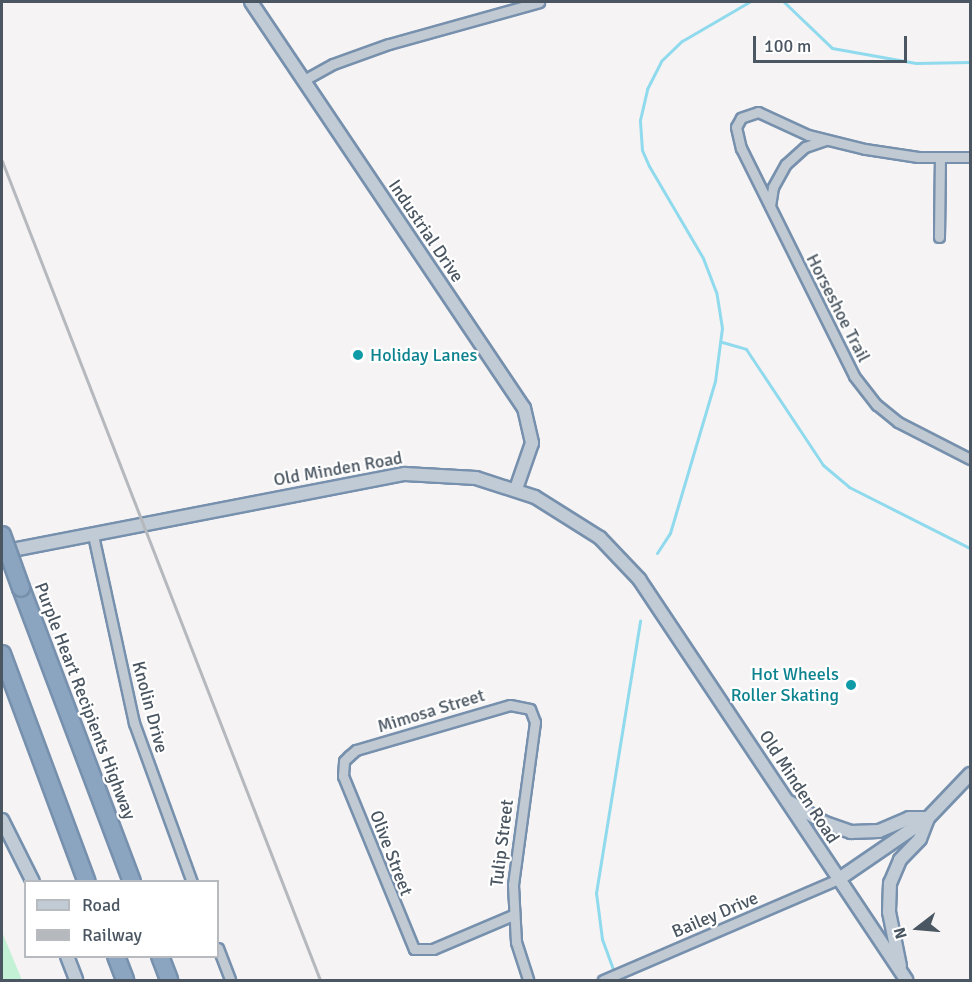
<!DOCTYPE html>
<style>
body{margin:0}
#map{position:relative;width:972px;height:982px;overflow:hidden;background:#f5f3f3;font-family:Signika,sans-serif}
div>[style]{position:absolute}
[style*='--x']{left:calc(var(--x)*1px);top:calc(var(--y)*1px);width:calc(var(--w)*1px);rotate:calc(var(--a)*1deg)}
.green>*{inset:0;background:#c3f1d5}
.stream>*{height:3px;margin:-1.5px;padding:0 1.5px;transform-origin:1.5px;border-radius:1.5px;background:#90daee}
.roads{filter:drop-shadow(2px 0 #7690ad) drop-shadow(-2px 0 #7690ad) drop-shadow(0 2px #7690ad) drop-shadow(0 -2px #7690ad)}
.street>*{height:9px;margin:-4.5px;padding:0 4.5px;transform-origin:4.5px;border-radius:4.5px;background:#c1cad2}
.secondary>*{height:12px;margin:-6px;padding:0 6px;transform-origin:6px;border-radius:6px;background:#c1cbd6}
.highway>*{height:16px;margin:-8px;padding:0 8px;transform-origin:8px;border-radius:8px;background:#8ba5c1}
.rail>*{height:3px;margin:-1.5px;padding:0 1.5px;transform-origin:1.5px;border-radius:1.5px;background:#b5b8bd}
.bridges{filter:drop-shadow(2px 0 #7690ad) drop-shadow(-2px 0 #7690ad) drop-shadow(0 2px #7690ad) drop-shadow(0 -2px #7690ad)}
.highway-bridge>*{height:16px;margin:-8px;padding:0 8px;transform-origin:8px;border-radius:8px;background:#8ba5c1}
.dots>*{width:16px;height:16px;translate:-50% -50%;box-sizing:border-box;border:3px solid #fff;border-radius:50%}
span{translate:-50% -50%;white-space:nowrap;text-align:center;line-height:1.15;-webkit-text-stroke:4.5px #fff;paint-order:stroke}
.street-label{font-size:18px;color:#4a5661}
.culture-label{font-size:18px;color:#0d838f}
.left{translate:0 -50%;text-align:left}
.right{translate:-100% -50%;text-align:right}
.frame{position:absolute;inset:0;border:3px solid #4a5661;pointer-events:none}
.legend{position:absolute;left:24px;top:880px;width:195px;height:78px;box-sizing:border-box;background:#fff;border:2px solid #b7bbc0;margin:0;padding:8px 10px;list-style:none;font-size:18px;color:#4a5661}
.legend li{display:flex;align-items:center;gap:12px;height:30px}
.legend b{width:30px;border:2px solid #b7bbc0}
.north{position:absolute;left:888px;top:898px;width:60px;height:60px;-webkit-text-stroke:4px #fff;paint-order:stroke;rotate:254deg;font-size:16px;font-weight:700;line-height:24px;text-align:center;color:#4a5661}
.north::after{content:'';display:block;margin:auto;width:21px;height:27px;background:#4a5661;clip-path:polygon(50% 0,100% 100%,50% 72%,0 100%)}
.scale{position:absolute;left:753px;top:36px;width:154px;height:27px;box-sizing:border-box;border:3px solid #4a5661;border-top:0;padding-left:8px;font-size:18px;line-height:21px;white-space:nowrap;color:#4a5661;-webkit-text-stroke:4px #fff;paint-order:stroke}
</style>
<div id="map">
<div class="green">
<i style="clip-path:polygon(2px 932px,22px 980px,2px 980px)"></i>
</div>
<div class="stream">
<i style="--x:784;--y:2;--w:66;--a:43.8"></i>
<i style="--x:832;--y:48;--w:85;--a:10.1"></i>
<i style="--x:916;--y:63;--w:54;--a:-1.1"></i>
<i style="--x:722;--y:342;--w:25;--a:16"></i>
<i style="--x:746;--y:349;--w:139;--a:56.4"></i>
<i style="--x:823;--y:465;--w:34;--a:40"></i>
<i style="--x:849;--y:487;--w:136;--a:26.8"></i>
<i style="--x:657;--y:553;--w:24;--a:-57"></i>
<i style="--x:670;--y:533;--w:159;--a:-73.5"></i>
<i style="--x:715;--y:381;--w:53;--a:-82.5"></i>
<i style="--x:722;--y:328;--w:36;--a:-99"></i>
<i style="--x:716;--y:292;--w:36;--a:-111"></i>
<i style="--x:703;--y:258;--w:107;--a:-120.4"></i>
<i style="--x:649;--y:166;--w:17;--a:-114"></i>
<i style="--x:642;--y:150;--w:30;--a:-94"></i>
<i style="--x:640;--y:120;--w:32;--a:-77"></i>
<i style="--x:647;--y:89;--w:31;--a:-63"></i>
<i style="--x:661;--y:61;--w:29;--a:-44"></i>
<i style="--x:682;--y:41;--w:78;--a:-30.2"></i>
<i style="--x:617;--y:980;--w:44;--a:-110.1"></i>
<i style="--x:602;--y:939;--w:46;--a:-97.4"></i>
<i style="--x:596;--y:893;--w:276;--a:-80.8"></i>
</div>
<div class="roads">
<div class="street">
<i style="--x:304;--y:80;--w:33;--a:-29"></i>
<i style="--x:333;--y:64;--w:59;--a:-19.7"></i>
<i style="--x:389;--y:44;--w:156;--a:-15.6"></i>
<i style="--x:970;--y:157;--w:52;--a:180"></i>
<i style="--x:918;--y:157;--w:54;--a:-171.4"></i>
<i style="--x:865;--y:149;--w:59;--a:-166.2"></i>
<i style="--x:808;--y:135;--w:55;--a:-155.3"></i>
<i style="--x:758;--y:112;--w:18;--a:161"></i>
<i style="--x:741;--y:118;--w:10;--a:119"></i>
<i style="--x:736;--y:127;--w:22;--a:77"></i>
<i style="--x:741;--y:148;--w:254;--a:63.6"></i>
<i style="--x:854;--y:376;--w:37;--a:52"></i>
<i style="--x:877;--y:405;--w:27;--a:39"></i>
<i style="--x:898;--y:422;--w:81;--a:27.2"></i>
<i style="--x:770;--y:206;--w:19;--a:-81"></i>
<i style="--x:773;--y:187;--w:26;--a:-61"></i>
<i style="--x:786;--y:164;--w:25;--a:-42"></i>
<i style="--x:805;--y:147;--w:21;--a:-19"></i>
<i style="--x:939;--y:237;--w:79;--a:-89.3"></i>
<i style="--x:93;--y:535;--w:192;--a:77.7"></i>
<i style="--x:134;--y:723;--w:169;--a:70"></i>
<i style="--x:513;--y:915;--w:87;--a:157"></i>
<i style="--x:433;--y:949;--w:19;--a:180"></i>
<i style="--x:414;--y:949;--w:187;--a:-112.3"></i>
<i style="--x:343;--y:776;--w:15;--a:-86"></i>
<i style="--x:344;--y:761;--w:7;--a:-45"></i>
<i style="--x:349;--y:756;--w:9;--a:-41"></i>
<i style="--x:356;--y:750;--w:160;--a:-16.3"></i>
<i style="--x:510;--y:705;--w:20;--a:11"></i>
<i style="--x:530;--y:709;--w:14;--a:69"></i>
<i style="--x:535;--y:722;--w:164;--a:97.7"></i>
<i style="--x:513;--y:885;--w:57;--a:87"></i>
<i style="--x:516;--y:942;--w:40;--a:72"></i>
<i style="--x:218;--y:948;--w:34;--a:69"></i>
<i style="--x:603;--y:980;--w:257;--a:-23.2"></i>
</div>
<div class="secondary">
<i style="--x:251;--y:2;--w:489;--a:56.1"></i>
<i style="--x:524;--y:408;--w:36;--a:77"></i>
<i style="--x:532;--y:443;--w:49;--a:109.2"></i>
<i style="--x:2;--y:552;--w:410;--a:-11"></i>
<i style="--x:405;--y:474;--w:71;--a:3.2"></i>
<i style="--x:476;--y:478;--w:62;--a:17.9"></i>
<i style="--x:535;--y:497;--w:77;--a:32.2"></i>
<i style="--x:600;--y:538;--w:57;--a:46.4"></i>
<i style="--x:639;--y:579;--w:482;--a:56.3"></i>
<i style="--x:789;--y:802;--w:42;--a:30.3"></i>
<i style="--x:825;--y:823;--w:28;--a:19"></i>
<i style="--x:851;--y:832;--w:28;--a:-2"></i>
<i style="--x:879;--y:831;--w:33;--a:-23"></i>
<i style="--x:909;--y:818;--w:19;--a:0"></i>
<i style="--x:928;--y:818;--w:22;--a:111"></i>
<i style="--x:920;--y:839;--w:29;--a:134"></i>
<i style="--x:900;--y:860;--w:25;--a:113"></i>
<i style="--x:890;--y:883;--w:29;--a:92"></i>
<i style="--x:889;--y:912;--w:55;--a:78.5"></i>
<i style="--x:2;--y:820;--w:69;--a:63.4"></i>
<i style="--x:839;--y:879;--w:108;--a:-34.4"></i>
<i style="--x:928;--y:818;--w:61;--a:-46.3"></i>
<i style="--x:67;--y:956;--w:26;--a:69"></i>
</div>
<div class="highway">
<i style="--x:21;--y:588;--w:314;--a:69.3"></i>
<i style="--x:2;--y:654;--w:243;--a:69.6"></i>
<i style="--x:116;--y:956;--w:26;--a:69"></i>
<i style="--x:160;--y:956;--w:26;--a:69"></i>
</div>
</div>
<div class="rail">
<i style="--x:2;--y:161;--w:879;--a:68.78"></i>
</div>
<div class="bridges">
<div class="highway-bridge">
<i style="--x:2;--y:535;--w:56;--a:70.3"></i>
</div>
</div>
<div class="dots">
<i style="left:358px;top:355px;background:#0f9aa8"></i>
<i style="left:851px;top:685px;background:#0f9aa8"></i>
</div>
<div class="street-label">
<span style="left:426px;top:231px;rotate:56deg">Industrial Drive</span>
<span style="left:838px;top:308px;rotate:63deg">Horseshoe Trail</span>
<span style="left:338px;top:469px;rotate:-10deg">Old Minden Road</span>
<span style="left:85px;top:701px;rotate:69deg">Purple Heart Recipients Highway</span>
<span style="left:150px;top:707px;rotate:75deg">Knolin Drive</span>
<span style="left:431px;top:711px;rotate:-17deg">Mimosa Street</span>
<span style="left:799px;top:787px;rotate:57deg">Old Minden Road</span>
<span style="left:502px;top:843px;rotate:-83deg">Tulip Street</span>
<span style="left:391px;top:853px;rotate:69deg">Olive Street</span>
<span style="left:715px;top:915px;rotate:-23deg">Bailey Drive</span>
</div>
<div class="culture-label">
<span class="left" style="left:370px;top:355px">Holiday Lanes</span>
<span class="right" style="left:839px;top:685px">Hot Wheels<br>Roller Skating</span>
</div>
<div class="frame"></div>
<ul class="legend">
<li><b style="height:8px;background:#c1cbd6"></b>Road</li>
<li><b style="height:8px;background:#b5b8bd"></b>Railway</li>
</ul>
<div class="north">N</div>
<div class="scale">100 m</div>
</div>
